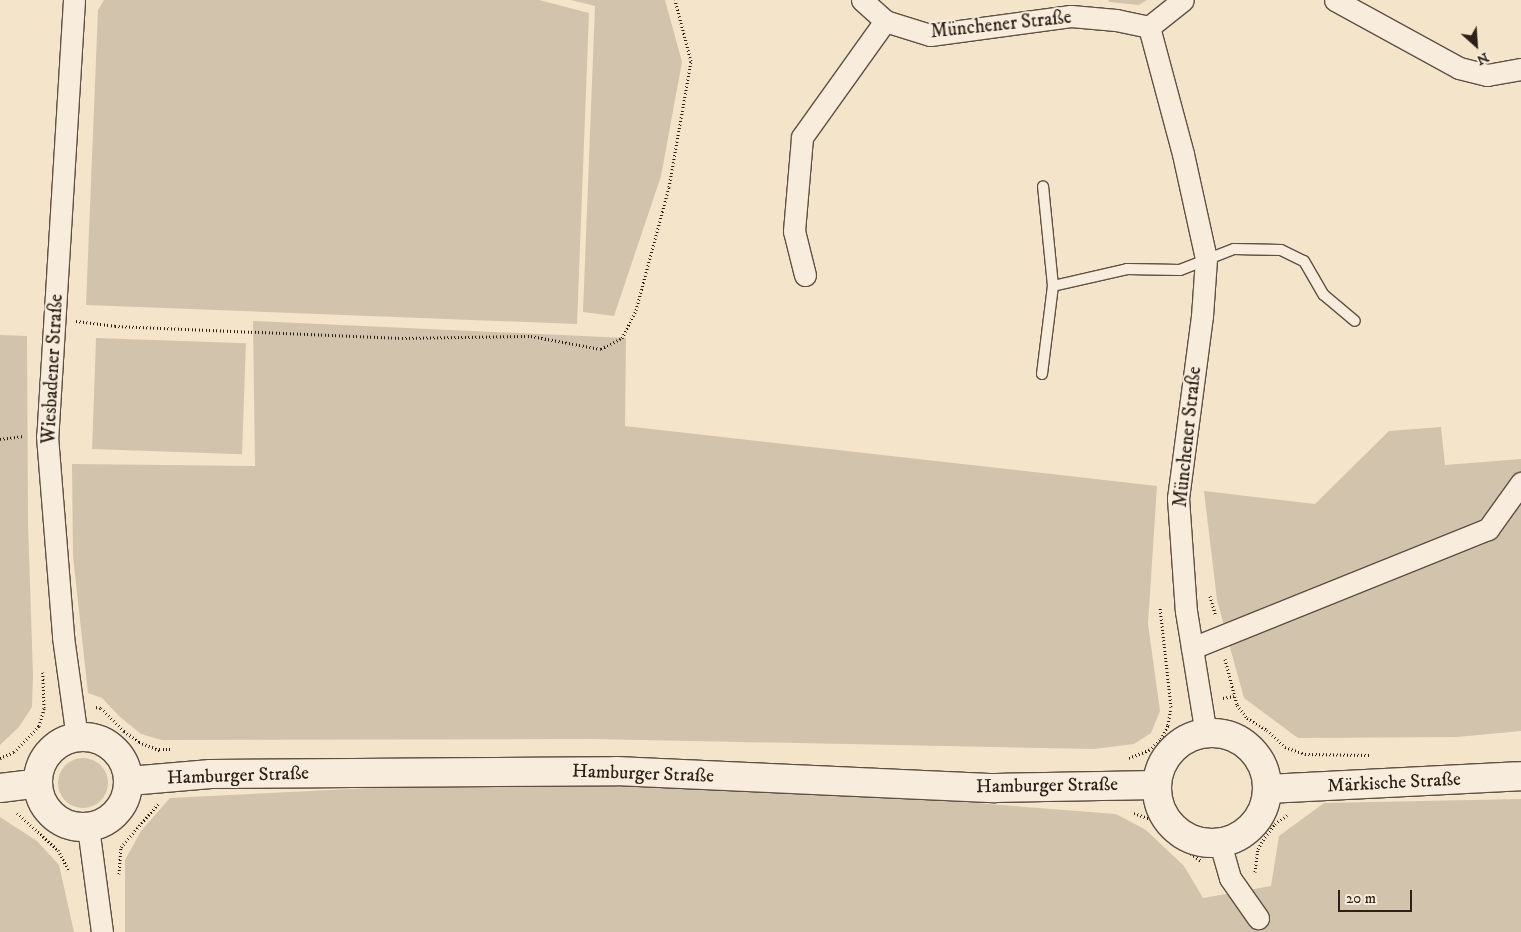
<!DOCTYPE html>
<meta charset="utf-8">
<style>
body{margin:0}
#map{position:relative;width:1521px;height:932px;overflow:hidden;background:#f4e4ca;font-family:"IM FELL DW Pica",serif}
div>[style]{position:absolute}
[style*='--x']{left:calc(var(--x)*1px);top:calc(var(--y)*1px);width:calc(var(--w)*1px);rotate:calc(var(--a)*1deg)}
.green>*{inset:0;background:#d2c3ac;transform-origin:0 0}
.round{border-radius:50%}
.path>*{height:3px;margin-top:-1.5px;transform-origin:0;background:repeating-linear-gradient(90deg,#2c2018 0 1px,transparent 0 3.5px)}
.roads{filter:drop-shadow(1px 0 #5e5144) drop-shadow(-1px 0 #5e5144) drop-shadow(0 1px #5e5144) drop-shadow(0 -1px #5e5144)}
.service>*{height:10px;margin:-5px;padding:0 5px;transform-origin:5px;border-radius:5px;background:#f8eddd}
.minor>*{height:21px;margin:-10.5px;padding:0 10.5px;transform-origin:10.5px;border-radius:10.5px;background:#f8eddd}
.secondary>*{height:28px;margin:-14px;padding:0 14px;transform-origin:14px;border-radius:14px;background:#f8eddd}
.secondary>.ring{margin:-14px;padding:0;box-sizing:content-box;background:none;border:28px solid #f8eddd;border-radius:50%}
span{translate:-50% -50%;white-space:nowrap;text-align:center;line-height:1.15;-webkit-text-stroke:4px #f8eddd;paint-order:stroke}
.street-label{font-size:19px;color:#2c2018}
.north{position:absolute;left:1451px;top:20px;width:50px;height:50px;-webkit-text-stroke:4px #f8eddd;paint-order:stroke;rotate:154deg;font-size:14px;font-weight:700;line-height:20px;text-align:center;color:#2c2018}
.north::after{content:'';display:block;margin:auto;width:18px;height:22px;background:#2c2018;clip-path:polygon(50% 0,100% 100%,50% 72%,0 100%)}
.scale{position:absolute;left:1338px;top:890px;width:74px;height:22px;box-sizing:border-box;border:2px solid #2c2018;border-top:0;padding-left:6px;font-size:15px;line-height:18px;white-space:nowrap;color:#2c2018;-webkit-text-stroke:4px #f8eddd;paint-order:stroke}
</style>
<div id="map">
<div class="green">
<i style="clip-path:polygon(104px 0,539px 0,589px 13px,577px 324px,86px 305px,98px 10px)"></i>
<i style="clip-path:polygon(571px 0,665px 0,682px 62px,661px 176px,614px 316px,583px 312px,595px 6px)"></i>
<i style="clip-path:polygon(1108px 0,1147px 0,1139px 5px,1109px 2px)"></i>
<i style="clip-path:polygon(253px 321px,626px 338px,625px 426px,1157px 486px,1148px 624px,1160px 711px,1151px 733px,1134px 744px,1094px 749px,593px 739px,162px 740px,141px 734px,119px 716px,102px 698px,88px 693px,73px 556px,72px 464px,255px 466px)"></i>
<i style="clip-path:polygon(0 335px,27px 336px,28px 523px,33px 675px,32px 707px,19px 727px,0 745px)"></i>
<i style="left:96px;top:338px;width:150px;height:111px;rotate:2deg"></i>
<i style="clip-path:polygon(1441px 427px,1445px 465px,1521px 459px,1521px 731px,1457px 737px,1298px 738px,1244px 698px,1217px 600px,1204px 491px,1315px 504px,1389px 431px)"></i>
<i class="round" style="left:58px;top:758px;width:50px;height:50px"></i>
<i style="clip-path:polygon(535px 780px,759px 786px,1116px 814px,1146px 830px,1184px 866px,1203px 898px,1271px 886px,1279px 836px,1324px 803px,1521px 799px,1521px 932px,125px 932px,125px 860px,141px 831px,170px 798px)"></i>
<i style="clip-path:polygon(0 817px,37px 841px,59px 865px,74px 932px,0 932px)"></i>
</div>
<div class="path">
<i style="--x:76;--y:321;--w:39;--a:7"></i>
<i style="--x:115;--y:326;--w:287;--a:2.4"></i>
<i style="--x:402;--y:338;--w:129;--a:-0.9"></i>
<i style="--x:531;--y:336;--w:71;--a:10.5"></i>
<i style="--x:601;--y:349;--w:24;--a:-28"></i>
<i style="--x:622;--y:338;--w:31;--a:-63"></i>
<i style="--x:636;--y:310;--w:127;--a:-75"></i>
<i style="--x:669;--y:187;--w:128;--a:-80.1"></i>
<i style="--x:691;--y:61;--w:63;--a:-104.7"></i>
<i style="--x:0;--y:439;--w:24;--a:-7"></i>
<i style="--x:1210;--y:596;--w:19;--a:74"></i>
<i style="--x:1225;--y:659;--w:48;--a:75.4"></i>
<i style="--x:1237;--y:705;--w:16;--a:52"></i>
<i style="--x:1247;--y:718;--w:23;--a:31"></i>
<i style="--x:1267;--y:730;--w:25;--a:43"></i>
<i style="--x:1285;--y:747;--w:21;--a:19"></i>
<i style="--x:1305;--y:754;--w:66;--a:0.9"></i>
<i style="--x:1223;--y:698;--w:11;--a:-10"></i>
<i style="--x:96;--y:707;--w:5;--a:11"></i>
<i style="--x:101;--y:708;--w:33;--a:45"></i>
<i style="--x:124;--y:731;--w:19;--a:36"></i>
<i style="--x:139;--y:742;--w:22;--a:22"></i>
<i style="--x:159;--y:749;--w:12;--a:0"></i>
<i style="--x:0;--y:758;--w:15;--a:-23"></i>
<i style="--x:14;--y:752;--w:36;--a:-46"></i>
<i style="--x:39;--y:726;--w:19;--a:-74"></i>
<i style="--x:44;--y:708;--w:36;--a:-92"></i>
<i style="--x:1129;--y:758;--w:22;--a:-22"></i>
<i style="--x:1149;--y:750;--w:16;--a:-43"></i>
<i style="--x:1161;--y:739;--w:16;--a:-63"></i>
<i style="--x:1168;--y:725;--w:18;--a:-81"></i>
<i style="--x:1171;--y:707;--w:101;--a:-96.3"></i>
<i style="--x:17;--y:813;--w:55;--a:42.1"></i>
<i style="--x:58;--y:850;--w:24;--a:62"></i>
<i style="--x:1134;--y:813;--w:20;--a:20"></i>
<i style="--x:1153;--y:820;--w:26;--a:47"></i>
<i style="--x:1171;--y:839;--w:37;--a:36"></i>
<i style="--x:1255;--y:872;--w:23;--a:-83"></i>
<i style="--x:1258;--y:849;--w:10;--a:-61"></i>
<i style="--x:1263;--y:840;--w:20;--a:-53"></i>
<i style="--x:1275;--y:824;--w:15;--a:-37"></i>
<i style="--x:119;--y:874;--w:27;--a:-86"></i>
<i style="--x:121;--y:847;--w:57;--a:-49.3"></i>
</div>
<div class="roads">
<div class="service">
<i style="--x:1053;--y:286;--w:76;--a:-12.9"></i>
<i style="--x:1127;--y:269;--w:53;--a:1.1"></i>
<i style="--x:1180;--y:270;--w:58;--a:-21.3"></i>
<i style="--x:1234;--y:249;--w:47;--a:1.2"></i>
<i style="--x:1281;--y:250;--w:25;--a:26"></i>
<i style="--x:1304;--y:261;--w:39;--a:60"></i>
<i style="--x:1324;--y:295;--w:40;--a:40"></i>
<i style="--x:1042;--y:374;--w:89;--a:-82.9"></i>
<i style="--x:1053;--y:286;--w:100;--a:-95.7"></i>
</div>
<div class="minor">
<i style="--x:74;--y:0;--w:437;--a:93.5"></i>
<i style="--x:47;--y:436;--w:202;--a:85.4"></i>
<i style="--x:63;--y:637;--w:102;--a:82.1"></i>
<i style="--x:862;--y:0;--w:31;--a:42"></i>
<i style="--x:885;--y:21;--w:47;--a:17.3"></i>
<i style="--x:930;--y:35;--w:142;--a:-7.7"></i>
<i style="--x:1071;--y:16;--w:45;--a:5.1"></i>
<i style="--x:1116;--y:20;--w:34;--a:12"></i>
<i style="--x:1149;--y:27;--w:43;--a:-38.5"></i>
<i style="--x:1335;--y:0;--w:141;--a:28.7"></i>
<i style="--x:1459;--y:68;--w:29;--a:14"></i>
<i style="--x:1487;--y:75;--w:35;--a:-10"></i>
<i style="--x:1149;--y:27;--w:131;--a:75"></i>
<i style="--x:1183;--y:154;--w:107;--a:77.6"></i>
<i style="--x:1206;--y:259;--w:57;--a:94"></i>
<i style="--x:1202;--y:316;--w:184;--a:97.5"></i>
<i style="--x:1178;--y:498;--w:113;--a:86"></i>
<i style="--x:1186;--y:611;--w:125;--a:80.8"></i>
<i style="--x:805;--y:275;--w:45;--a:-104"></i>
<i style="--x:794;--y:231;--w:94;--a:-85.1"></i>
<i style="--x:802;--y:137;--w:143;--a:-54.4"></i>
<i style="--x:1192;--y:648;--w:319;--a:-21.9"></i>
<i style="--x:1488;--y:529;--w:57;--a:-54.3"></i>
<i style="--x:88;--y:827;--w:106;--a:82.4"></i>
<i style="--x:1220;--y:843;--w:36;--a:74"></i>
<i style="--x:1230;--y:878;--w:49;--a:55"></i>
</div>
<div class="secondary">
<i class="ring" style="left:1157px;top:733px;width:82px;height:82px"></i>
<i class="ring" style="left:38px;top:737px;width:62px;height:62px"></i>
<i style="--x:129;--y:781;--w:82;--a:-4.9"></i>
<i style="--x:211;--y:774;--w:405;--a:-0.4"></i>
<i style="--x:616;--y:771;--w:379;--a:2.6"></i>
<i style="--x:995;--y:788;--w:162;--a:-1.1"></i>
<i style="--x:0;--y:788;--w:38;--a:-7"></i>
<i style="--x:1267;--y:789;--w:254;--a:-2.9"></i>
</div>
</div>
<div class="street-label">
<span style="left:1001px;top:25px;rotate:-6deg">Münchener Straße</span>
<span style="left:53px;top:369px;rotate:-87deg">Wiesbadener Straße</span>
<span style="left:1188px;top:437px;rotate:-84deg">Münchener Straße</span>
<span style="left:643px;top:774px;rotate:2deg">Hamburger Straße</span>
<span style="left:238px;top:776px;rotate:-2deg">Hamburger Straße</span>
<span style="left:1394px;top:783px;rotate:-3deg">Märkische Straße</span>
<span style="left:1047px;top:786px;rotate:-1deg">Hamburger Straße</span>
</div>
<div class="north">N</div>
<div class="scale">20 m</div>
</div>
